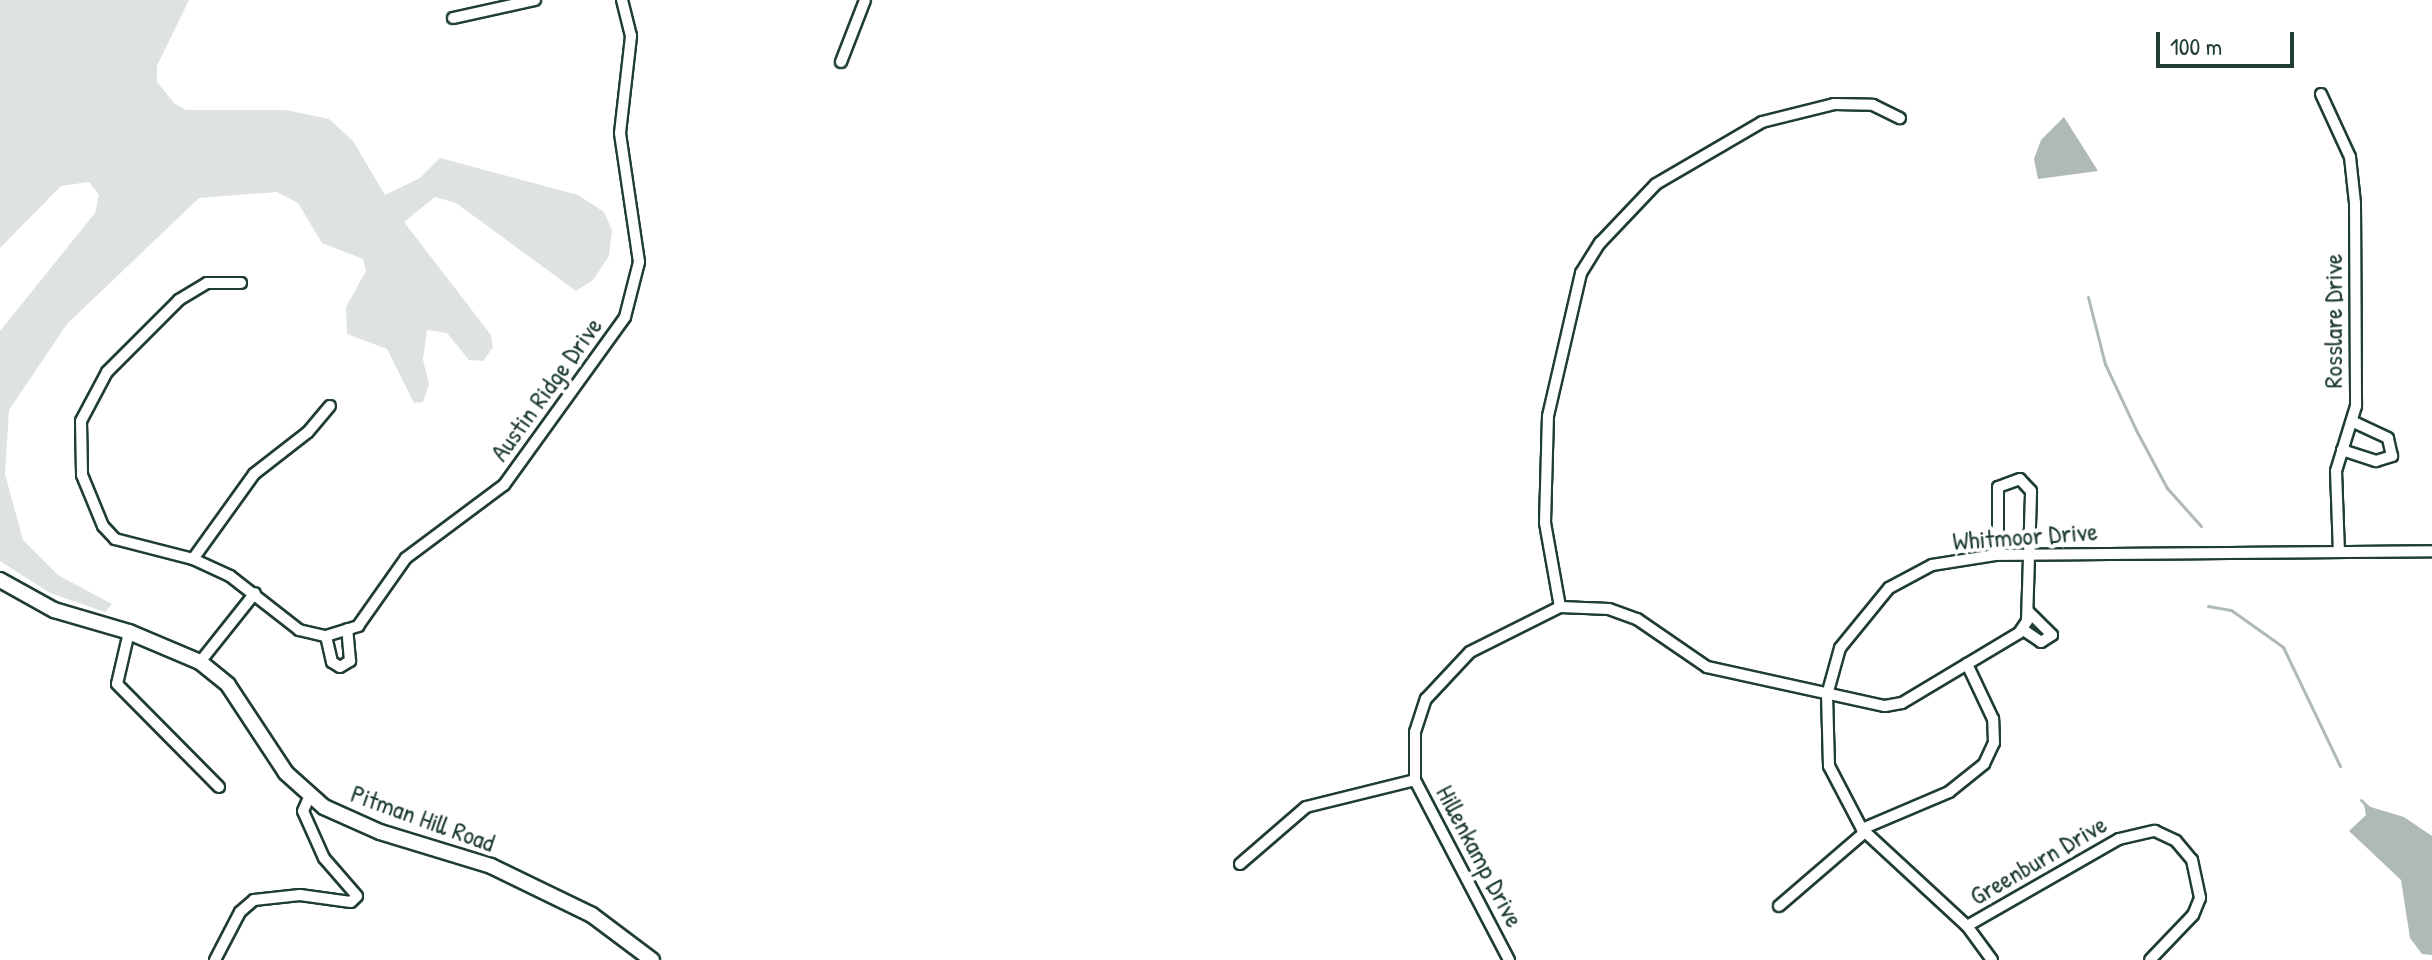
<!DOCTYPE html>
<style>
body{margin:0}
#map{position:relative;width:2432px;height:960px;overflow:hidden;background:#fff;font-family:"Patrick Hand",sans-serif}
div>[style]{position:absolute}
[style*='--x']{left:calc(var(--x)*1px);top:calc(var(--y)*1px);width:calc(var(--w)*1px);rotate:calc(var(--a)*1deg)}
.green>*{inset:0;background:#dee3e2}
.water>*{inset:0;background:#afbab7}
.stream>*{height:3px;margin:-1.5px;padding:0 1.5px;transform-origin:1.5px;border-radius:1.5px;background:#afbab7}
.roads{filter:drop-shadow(2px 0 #1f3d34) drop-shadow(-2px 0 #1f3d34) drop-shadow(0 2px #1f3d34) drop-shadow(0 -2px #1f3d34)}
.street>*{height:10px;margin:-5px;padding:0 5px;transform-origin:5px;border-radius:5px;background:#fff}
.secondary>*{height:14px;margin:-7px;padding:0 7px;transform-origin:7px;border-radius:7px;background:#fff}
span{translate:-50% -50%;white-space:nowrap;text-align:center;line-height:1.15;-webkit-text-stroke:8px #fff;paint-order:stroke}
.street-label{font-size:26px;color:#1f3d34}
.scale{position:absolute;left:2156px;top:32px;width:138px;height:36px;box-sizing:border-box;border:4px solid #1f3d34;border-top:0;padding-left:10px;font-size:24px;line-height:28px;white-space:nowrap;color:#1f3d34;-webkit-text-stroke:6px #fff;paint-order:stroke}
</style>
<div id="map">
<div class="green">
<i style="clip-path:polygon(0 0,189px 0,157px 66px,157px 82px,175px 104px,186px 110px,286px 110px,329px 119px,353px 141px,385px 195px,420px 178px,440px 158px,578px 195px,604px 212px,612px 230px,609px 256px,593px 280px,576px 291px,456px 203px,435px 197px,404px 222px,491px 335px,493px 347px,483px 361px,469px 360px,447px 333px,427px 330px,423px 360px,429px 384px,423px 402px,414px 403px,387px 349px,347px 334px,346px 307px,366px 271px,363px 259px,322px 243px,298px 203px,277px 192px,199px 198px,67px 324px,9px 410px,5px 474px,23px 540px,58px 575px,112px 604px,105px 612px,50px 593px,0 561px,0 331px,95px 213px,99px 195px,89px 182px,61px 186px,0 248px)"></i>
</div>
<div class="water">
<i style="clip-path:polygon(2064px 117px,2098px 171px,2038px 179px,2034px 159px,2041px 140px)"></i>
<i style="clip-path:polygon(2364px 805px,2404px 817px,2432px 836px,2432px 955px,2422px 954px,2410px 938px,2401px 880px,2349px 831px,2366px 815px)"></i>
</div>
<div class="stream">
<i style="--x:2088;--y:297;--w:69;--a:75.8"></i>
<i style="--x:2105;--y:364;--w:73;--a:64.8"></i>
<i style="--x:2136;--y:430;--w:66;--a:61.9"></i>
<i style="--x:2167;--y:488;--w:51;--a:48.2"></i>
<i style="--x:2208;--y:606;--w:23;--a:10"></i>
<i style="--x:2231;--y:610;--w:64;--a:35.4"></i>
<i style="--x:2283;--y:647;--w:132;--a:64.4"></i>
<i style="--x:2361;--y:800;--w:16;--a:45"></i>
</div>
<div class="roads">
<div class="street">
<i style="--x:453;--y:18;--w:84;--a:-12.4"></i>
<i style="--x:841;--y:62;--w:66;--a:-68.8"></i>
<i style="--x:2321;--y:94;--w:69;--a:65.3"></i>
<i style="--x:2350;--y:157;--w:46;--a:83.8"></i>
<i style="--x:2355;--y:203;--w:203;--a:89.7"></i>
<i style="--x:2356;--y:406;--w:68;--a:107.1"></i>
<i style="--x:2336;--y:471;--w:80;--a:87.9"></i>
<i style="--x:241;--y:283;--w:34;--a:180"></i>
<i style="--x:207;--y:283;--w:33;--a:149"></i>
<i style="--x:179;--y:300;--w:102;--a:135"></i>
<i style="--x:107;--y:372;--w:55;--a:118"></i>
<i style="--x:81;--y:421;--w:54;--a:88.9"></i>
<i style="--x:82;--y:475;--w:55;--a:67.6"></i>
<i style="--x:103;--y:526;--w:18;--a:47"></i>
<i style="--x:115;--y:539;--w:81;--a:14.4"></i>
<i style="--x:193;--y:559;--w:41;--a:24.7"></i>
<i style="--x:230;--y:576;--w:88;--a:38"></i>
<i style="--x:299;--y:630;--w:28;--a:13"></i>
<i style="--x:326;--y:636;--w:34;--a:-17"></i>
<i style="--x:358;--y:626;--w:83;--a:-54.8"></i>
<i style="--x:406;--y:558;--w:122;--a:-36.7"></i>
<i style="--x:504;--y:485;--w:207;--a:-54.2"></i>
<i style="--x:625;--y:317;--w:57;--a:-75.7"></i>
<i style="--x:639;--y:262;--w:130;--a:-98.4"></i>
<i style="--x:620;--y:133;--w:98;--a:-83.5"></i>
<i style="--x:631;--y:36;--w:37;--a:-104"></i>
<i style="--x:2342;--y:450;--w:36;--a:18"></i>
<i style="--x:2376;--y:461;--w:17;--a:-17"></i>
<i style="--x:2392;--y:456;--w:18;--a:-103"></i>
<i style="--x:2388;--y:438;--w:40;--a:-155"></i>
<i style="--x:193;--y:559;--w:105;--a:-54.3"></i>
<i style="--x:254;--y:474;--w:68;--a:-37.9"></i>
<i style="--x:308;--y:432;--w:34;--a:-50"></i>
<i style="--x:1560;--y:607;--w:85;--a:-100.1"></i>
<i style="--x:1545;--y:523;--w:107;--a:-88.4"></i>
<i style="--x:1548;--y:416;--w:147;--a:-77"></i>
<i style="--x:1581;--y:273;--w:36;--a:-58"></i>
<i style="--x:1600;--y:243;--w:81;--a:-46.5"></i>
<i style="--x:1656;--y:184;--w:123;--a:-30.3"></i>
<i style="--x:1762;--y:122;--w:74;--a:-14"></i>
<i style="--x:1834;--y:104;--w:39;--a:1"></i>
<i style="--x:1873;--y:105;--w:30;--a:26"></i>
<i style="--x:2022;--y:629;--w:23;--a:34"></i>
<i style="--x:2041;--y:642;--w:13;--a:-32"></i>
<i style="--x:2052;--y:635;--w:33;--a:-135"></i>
<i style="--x:129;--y:632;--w:53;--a:103"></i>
<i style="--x:117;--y:684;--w:145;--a:45.3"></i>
<i style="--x:326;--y:636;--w:27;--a:77"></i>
<i style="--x:332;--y:662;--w:9;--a:32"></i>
<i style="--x:340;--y:667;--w:12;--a:-31"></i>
<i style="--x:350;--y:661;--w:32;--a:-95"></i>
<i style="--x:200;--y:662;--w:88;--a:-51.4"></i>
<i style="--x:1862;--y:829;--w:95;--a:-23"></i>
<i style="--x:1949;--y:792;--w:45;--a:-38.7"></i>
<i style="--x:1984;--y:764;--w:23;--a:-65"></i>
<i style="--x:1994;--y:743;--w:24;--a:-92"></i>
<i style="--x:1993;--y:719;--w:61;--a:-115.3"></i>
<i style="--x:1240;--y:864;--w:87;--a:-40.8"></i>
<i style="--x:1306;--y:807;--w:112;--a:-13.9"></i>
<i style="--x:1779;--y:906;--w:113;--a:-40.7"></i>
<i style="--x:1967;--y:926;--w:175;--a:-29.8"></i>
<i style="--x:2119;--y:839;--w:37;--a:-13"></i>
<i style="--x:2155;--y:831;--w:23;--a:25"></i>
<i style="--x:2176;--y:841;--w:25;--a:50"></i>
<i style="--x:2192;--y:860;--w:39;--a:78"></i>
<i style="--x:2200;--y:898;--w:18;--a:112"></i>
<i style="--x:2193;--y:915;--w:62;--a:133.7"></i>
<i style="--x:215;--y:960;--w:54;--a:-62.5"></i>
<i style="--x:240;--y:912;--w:18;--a:-41"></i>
<i style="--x:254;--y:900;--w:46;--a:-6.2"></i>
<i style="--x:300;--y:895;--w:51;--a:7.8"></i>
<i style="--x:351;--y:902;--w:8;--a:-45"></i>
<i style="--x:357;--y:896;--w:50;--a:-131"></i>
<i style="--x:324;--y:858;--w:51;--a:-114.1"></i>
<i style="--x:303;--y:811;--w:17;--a:-66"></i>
<i style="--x:1509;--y:960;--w:203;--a:-117.6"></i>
<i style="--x:1415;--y:780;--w:48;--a:-90"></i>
<i style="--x:1415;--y:732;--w:35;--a:-72"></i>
<i style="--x:1426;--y:699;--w:64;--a:-46.9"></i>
<i style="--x:1470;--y:652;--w:101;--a:-26.6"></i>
<i style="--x:1560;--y:607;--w:49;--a:2.3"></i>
<i style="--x:1609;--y:609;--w:30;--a:20"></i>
<i style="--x:1637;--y:619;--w:85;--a:34.4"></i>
<i style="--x:1707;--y:667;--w:182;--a:12.4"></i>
<i style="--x:1885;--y:706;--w:17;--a:-10"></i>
<i style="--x:1902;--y:703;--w:136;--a:-30.9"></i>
<i style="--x:2019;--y:633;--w:14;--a:-56"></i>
<i style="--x:2027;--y:621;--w:130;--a:-88.2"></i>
<i style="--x:2031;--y:491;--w:16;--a:-133"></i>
<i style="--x:2020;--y:479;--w:23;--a:160"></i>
<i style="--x:1998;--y:487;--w:67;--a:90"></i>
<i style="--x:1992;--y:960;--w:42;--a:-126.3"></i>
<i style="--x:1967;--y:926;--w:143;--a:-137.3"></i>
<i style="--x:1862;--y:829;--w:71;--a:-117.6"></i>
<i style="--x:1829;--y:766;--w:71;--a:-91.6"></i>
<i style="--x:1827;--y:695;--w:49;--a:-74.5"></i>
<i style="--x:1840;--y:648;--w:77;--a:-50.8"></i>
<i style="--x:1889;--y:588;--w:49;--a:-28.1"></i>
<i style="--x:1932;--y:565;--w:64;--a:-9"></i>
<i style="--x:1995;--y:555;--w:437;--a:-0.5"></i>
</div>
<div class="secondary">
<i style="--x:0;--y:580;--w:62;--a:29.1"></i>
<i style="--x:54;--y:610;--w:78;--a:16.3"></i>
<i style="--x:129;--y:632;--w:77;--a:22.9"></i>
<i style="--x:200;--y:662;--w:36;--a:39"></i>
<i style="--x:228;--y:685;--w:105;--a:56.6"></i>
<i style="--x:286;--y:773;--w:51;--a:41.8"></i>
<i style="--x:324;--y:807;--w:61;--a:24.1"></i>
<i style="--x:380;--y:832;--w:116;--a:17"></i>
<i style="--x:491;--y:866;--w:112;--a:25.9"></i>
<i style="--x:592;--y:915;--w:75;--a:36.9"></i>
</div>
</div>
<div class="street-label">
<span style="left:2333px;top:321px;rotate:-90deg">Rosslare Drive</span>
<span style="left:546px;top:389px;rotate:-54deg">Austin Ridge Drive</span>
<span style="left:2025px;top:536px;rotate:-4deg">Whitmoor Drive</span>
<span style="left:423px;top:818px;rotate:20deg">Pitman Hill Road</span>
<span style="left:1480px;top:856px;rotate:62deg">Hillenkamp Drive</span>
<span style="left:2038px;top:860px;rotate:-30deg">Greenburn Drive</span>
</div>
<div class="scale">100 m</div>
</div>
